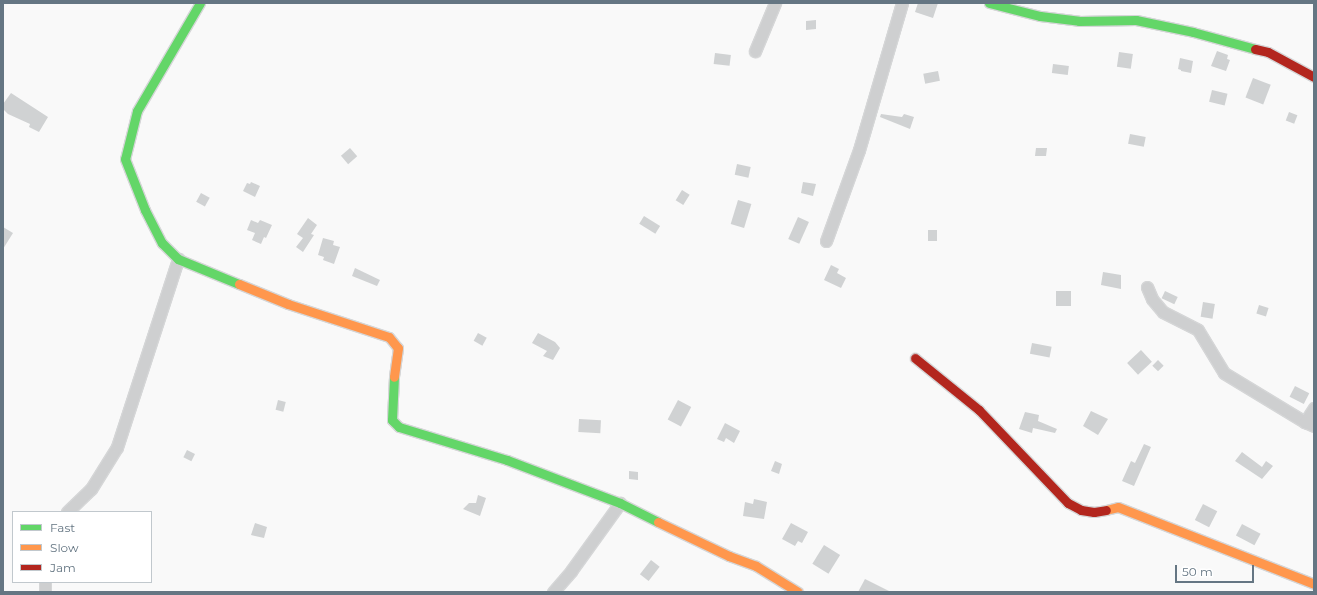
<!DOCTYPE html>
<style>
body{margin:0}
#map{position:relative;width:1317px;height:595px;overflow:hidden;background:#f9f9f9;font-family:Montserrat,sans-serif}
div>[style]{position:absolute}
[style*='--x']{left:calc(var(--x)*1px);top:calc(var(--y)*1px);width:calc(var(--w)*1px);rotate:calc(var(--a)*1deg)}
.building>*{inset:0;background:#d0d2d3;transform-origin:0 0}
.roads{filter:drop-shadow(1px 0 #d5d6d7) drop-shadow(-1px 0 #d5d6d7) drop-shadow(0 1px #d5d6d7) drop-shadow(0 -1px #d5d6d7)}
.street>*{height:11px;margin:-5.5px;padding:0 5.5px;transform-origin:5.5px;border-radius:5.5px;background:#cecfd0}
.fast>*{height:9px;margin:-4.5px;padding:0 4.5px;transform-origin:4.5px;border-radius:4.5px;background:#63d668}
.slow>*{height:9px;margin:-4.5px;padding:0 4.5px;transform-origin:4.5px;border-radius:4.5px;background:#ff974d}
.jam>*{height:9px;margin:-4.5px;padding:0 4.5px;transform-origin:4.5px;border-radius:4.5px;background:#b3261e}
span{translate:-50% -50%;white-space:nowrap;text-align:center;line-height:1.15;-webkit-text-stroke:4px #fff;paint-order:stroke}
.frame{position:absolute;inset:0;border:4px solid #657683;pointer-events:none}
.legend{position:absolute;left:12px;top:511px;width:140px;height:72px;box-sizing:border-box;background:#fff;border:1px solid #c1c8cd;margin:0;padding:5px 7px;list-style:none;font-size:12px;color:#657683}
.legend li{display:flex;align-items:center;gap:8px;height:20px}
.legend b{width:20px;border:1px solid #c1c8cd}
.scale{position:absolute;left:1175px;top:565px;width:79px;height:18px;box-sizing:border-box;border:2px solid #657683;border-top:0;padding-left:5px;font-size:12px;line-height:14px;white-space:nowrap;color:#657683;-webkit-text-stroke:3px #fff;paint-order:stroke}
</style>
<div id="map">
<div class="building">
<i style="clip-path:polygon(918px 3px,938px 3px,933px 18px,915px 12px)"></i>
<i style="clip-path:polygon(816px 20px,816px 29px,806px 30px,806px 21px)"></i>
<i style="clip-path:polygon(1217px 51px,1228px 55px,1227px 59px,1230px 60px,1226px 71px,1211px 66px)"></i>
<i style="left:1119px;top:52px;width:14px;height:15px;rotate:8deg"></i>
<i style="left:715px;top:53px;width:16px;height:11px;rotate:7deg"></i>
<i style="clip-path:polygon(1180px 58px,1193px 61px,1191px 73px,1181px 71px,1181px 70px,1178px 69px)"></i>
<i style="left:1053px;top:64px;width:16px;height:9px;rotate:7deg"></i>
<i style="left:938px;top:71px;width:10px;height:15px;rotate:79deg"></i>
<i style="left:1253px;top:78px;width:19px;height:21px;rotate:21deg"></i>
<i style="left:1212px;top:90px;width:16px;height:12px;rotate:14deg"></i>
<i style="clip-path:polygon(11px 93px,48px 117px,39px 132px,29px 127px,30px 124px,8px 114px,3px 109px,3px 104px)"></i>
<i style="left:1289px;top:112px;width:9px;height:9px;rotate:21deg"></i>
<i style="clip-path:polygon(881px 114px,902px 117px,904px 114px,914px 117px,910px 129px,880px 117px)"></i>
<i style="left:1130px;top:134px;width:16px;height:10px;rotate:11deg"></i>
<i style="left:350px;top:148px;width:11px;height:12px;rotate:49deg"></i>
<i style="clip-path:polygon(1036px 148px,1047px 148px,1046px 156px,1035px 156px)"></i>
<i style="left:737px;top:164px;width:14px;height:11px;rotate:12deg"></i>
<i style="clip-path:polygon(251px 182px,260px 186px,255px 197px,243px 191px,247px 183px,250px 184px)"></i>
<i style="clip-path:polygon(803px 182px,816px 184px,813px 196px,801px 193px)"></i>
<i style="left:682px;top:190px;width:9px;height:12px;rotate:32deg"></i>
<i style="left:201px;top:193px;width:10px;height:10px;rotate:29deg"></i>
<i style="left:738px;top:200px;width:14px;height:25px;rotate:17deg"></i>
<i style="left:644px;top:216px;width:19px;height:9px;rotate:32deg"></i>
<i style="left:798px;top:217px;width:12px;height:24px;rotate:24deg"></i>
<i style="clip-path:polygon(308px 218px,317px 225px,311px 234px,314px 235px,303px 252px,296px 247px,303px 238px,297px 234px)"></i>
<i style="clip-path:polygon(251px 220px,258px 223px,260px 220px,272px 225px,266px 238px,264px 237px,261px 244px,252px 240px,255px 233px,247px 230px)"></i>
<i style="clip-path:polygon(3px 227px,13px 233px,3px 249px)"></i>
<i style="left:928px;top:230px;width:9px;height:11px"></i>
<i style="clip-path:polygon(323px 238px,334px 241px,333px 245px,340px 247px,334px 264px,323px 260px,324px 257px,318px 255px)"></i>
<i style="clip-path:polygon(831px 265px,839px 269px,837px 273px,846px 278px,841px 288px,824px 280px)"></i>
<i style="clip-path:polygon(355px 268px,380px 280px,377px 286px,352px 276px)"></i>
<i style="clip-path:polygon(1103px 272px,1121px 275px,1121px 289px,1101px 285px)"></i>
<i style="left:1056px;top:291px;width:15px;height:15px"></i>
<i style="left:1165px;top:291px;width:14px;height:8px;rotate:25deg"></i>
<i style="left:1203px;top:302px;width:12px;height:15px;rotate:9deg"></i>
<i style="left:1259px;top:305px;width:10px;height:9px;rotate:17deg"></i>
<i style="left:478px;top:333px;width:10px;height:9px;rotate:29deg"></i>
<i style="clip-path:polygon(538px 333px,555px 342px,560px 348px,553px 360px,543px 356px,547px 351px,532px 343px)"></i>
<i style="left:1032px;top:343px;width:20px;height:11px;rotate:11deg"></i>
<i style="left:1141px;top:350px;width:16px;height:19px;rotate:47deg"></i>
<i style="left:1158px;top:360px;width:8px;height:8px;rotate:45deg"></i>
<i style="left:1295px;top:386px;width:16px;height:12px;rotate:27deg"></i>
<i style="left:278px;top:400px;width:8px;height:10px;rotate:14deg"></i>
<i style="left:678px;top:400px;width:15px;height:22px;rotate:28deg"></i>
<i style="clip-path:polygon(1091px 411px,1108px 419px,1098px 435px,1083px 426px)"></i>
<i style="clip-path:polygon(1025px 412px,1039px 415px,1038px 421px,1057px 429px,1055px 433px,1033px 428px,1032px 433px,1019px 429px)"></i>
<i style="left:579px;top:419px;width:22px;height:13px;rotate:3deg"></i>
<i style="clip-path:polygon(725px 423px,740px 431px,734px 443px,726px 438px,724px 442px,717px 439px)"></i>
<i style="clip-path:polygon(1144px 444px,1151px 447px,1134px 486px,1122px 481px,1131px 461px,1135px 463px)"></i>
<i style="left:187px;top:450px;width:9px;height:8px;rotate:27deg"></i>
<i style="clip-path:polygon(1242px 452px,1262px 467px,1266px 461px,1273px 466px,1262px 479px,1235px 461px)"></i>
<i style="clip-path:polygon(775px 461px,782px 464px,779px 474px,771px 471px)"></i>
<i style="clip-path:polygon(629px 471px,638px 472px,638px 480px,629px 479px)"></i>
<i style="clip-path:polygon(478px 495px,486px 498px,480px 516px,463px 509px,469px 503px,476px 503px)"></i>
<i style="clip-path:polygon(754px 499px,767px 502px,764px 519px,743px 516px,745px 502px,753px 504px)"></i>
<i style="left:1203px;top:504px;width:16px;height:18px;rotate:27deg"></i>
<i style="clip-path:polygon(255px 523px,267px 527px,264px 538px,251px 535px)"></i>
<i style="clip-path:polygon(791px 523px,808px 532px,802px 543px,798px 541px,795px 546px,782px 539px)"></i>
<i style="left:1242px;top:524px;width:21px;height:13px;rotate:28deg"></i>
<i style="left:824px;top:545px;width:19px;height:22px;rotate:32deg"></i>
<i style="left:651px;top:560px;width:11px;height:18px;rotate:38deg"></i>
<i style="clip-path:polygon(865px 579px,891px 592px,858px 592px)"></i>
</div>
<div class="roads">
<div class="street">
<i style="--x:755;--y:51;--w:52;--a:-67.4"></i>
<i style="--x:826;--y:241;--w:97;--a:-70.1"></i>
<i style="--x:859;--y:150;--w:153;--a:-73.7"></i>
<i style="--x:1147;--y:287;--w:13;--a:67"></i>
<i style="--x:1152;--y:299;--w:17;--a:50"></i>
<i style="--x:1163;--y:312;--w:39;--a:27"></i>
<i style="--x:1198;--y:330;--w:50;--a:58.8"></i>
<i style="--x:1224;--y:373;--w:95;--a:31.2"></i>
<i style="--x:1314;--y:408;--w:17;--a:123"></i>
<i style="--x:1305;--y:422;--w:10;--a:24"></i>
<i style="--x:67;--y:512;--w:33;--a:-44"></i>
<i style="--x:91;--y:489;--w:49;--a:-58.2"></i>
<i style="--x:117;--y:447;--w:198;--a:-72"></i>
<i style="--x:45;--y:592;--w:10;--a:-90"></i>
<i style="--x:553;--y:592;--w:28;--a:-49"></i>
<i style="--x:571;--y:571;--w:84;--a:-54.2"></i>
</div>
<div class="fast">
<i style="--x:200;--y:3;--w:125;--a:120.3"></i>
<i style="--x:137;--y:111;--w:49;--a:104"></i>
<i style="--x:125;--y:159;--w:55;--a:68.6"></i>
<i style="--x:145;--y:210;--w:37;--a:63"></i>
<i style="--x:162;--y:243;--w:23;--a:45"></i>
<i style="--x:178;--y:259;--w:66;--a:22.3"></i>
<i style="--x:989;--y:3;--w:53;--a:14.3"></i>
<i style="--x:1040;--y:16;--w:39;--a:7"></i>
<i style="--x:1079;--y:21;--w:57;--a:-1"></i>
<i style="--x:1136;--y:20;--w:58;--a:11.9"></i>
<i style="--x:1193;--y:32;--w:64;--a:15.3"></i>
<i style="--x:394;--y:377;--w:43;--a:92.7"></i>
<i style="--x:392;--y:420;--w:10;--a:45"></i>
<i style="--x:399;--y:427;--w:113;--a:17"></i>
<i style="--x:507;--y:460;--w:121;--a:20.8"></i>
<i style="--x:620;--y:503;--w:42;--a:26.6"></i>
</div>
<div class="slow">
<i style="--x:239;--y:284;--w:53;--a:22.2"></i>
<i style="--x:288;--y:304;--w:106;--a:18.1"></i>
<i style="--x:389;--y:337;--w:14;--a:51"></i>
<i style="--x:398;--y:348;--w:29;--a:98"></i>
<i style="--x:1106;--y:510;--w:12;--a:-14"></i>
<i style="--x:1118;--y:507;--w:211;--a:21.4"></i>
<i style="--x:658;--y:522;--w:79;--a:25.6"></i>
<i style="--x:729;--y:556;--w:29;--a:20"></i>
<i style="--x:756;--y:566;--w:49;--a:31.8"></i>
</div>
<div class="jam">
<i style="--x:1255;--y:49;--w:13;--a:13"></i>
<i style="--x:1268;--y:52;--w:52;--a:28.5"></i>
<i style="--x:915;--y:358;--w:82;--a:39.1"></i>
<i style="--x:979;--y:410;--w:129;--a:46.3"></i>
<i style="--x:1068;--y:503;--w:15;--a:28"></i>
<i style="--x:1081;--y:510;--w:13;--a:9"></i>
<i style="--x:1094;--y:512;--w:12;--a:-9"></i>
</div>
</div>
<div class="frame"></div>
<ul class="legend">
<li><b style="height:5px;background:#63d668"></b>Fast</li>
<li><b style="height:5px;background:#ff974d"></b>Slow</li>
<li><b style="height:5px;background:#b3261e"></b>Jam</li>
</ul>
<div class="scale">50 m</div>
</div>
